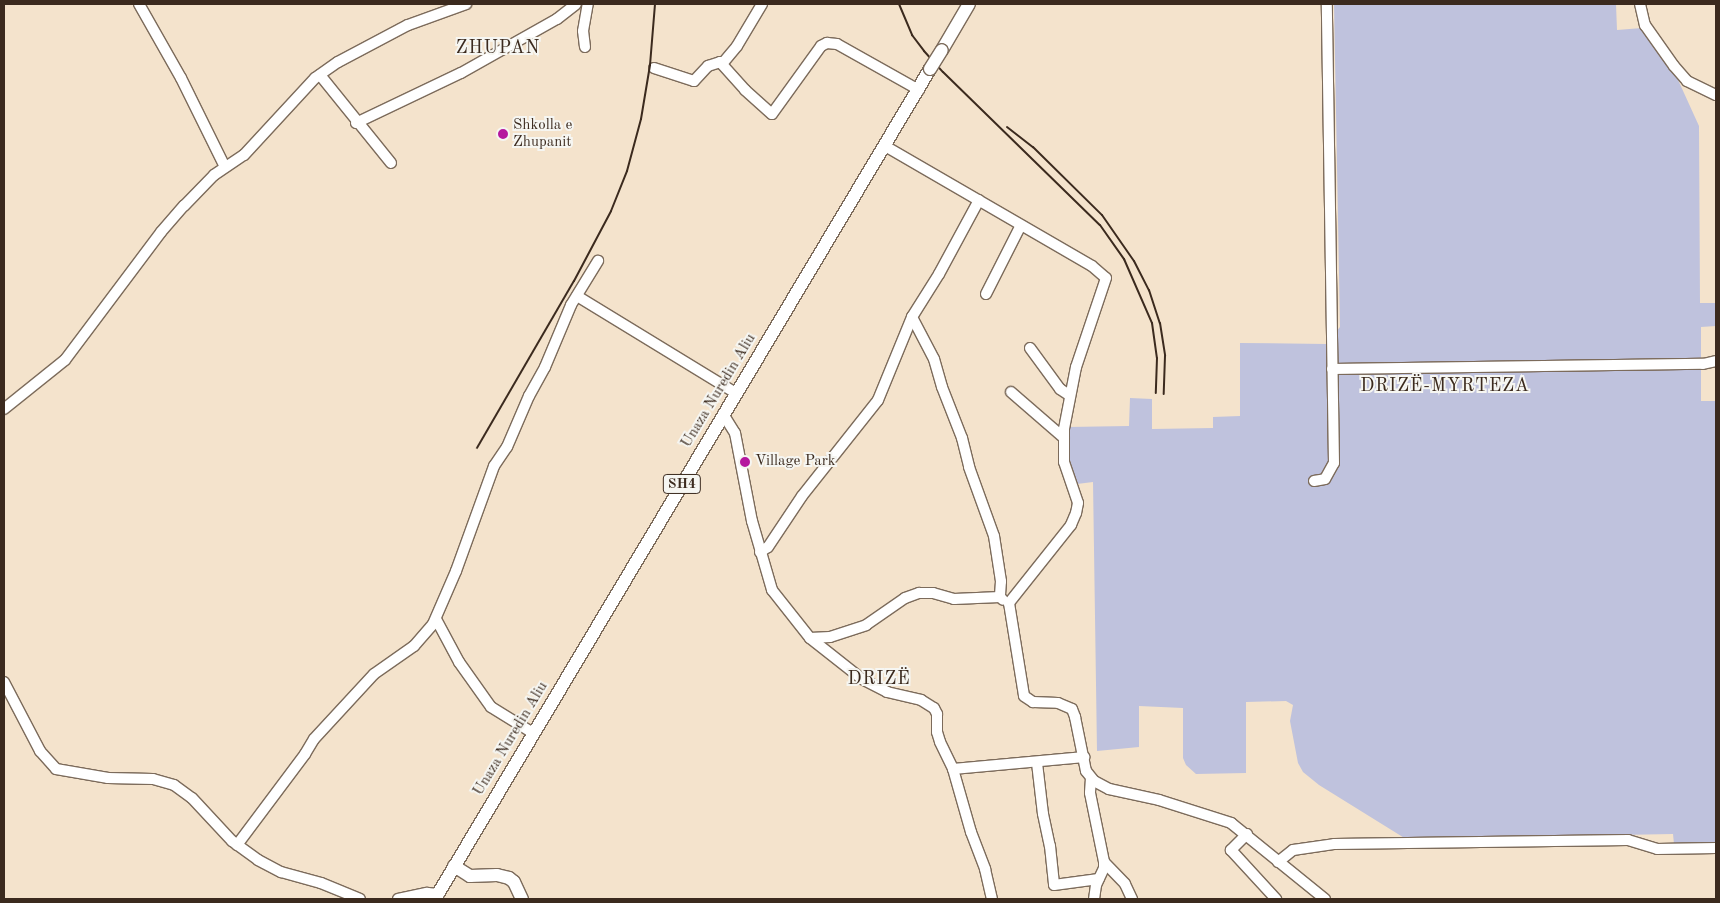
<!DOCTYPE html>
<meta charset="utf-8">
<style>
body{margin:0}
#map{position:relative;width:1720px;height:903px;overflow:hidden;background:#f4e3cc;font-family:"Old Standard TT",serif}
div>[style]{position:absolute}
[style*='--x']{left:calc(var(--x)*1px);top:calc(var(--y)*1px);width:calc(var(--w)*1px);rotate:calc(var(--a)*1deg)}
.industrial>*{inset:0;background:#bfc2dd}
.roads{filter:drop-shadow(1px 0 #7c6b5b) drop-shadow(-1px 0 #7c6b5b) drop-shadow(0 1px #7c6b5b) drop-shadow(0 -1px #7c6b5b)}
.minor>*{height:10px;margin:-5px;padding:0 5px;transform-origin:5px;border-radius:5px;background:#fff}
.major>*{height:12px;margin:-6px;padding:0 6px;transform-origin:6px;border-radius:6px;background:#fff}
.rail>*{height:2px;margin:-1px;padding:0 1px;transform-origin:1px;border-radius:1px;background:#3b2a1e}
.bridges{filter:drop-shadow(1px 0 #7c6b5b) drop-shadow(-1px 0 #7c6b5b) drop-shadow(0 1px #7c6b5b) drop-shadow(0 -1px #7c6b5b)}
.major-bridge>*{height:12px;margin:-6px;padding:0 6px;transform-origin:6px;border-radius:6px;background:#fff}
.dots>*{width:14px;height:14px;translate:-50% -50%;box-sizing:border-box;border:2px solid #f6f6f2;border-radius:50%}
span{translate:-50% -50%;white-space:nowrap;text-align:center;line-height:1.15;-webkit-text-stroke:4px #f6f6f2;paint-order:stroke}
.shield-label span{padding:1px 4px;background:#f6f6f2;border:1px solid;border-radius:4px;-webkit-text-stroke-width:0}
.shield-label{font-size:14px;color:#3b2a1e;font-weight:700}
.poi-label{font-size:15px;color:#3b2a1e}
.left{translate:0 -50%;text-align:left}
.street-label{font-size:15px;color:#3b2a1e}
.quarter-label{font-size:18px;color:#3b2a1e;letter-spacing:1px}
.frame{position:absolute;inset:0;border:5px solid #3b2a1e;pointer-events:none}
</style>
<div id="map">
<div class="industrial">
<i style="clip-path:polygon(1334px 4px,1616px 4px,1617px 30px,1642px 28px,1674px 71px,1699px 126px,1700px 303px,1716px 303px,1716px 326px,1701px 327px,1701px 401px,1716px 401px,1716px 843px,1674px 844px,1673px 834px,1406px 839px,1319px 785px,1303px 772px,1298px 763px,1290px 721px,1293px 705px,1286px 701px,1246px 702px,1246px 773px,1196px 774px,1186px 765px,1183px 758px,1183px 708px,1139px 706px,1139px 747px,1097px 751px,1093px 482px,1077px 484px,1068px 454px,1068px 427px,1129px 426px,1130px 398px,1152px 399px,1152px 429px,1213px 428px,1213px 417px,1240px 416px,1240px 343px,1326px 344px,1340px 327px)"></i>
</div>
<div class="roads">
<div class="minor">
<i style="--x:139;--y:4;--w:85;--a:60.4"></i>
<i style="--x:181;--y:78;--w:99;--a:63.7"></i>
<i style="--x:1640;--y:4;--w:22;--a:77"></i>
<i style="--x:1645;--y:25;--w:50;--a:54.7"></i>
<i style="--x:1674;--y:66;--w:20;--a:49"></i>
<i style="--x:1687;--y:81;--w:32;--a:26"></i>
<i style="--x:585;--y:47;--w:16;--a:-97"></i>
<i style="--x:583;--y:31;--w:27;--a:-80"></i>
<i style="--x:722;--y:64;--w:23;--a:-50"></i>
<i style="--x:737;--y:46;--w:49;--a:-59.2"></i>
<i style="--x:654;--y:68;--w:42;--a:18"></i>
<i style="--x:694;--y:81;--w:21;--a:-47"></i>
<i style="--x:708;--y:66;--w:13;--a:-18"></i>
<i style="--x:720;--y:62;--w:38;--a:48"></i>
<i style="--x:745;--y:90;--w:36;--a:42"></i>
<i style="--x:772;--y:114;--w:84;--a:-54.2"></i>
<i style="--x:821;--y:46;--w:7;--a:-27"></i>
<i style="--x:827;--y:43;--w:10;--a:6"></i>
<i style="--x:837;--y:44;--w:94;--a:29.3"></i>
<i style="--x:320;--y:75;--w:113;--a:51.1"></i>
<i style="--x:356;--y:123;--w:116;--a:-25.5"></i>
<i style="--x:461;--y:73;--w:110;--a:-29.4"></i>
<i style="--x:557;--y:19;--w:24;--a:-38"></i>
<i style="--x:885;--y:146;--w:239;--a:30.1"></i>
<i style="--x:1092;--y:266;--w:18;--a:41"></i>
<i style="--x:1106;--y:278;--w:94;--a:108.6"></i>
<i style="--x:1076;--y:367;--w:63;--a:101"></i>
<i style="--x:1064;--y:429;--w:33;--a:90"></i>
<i style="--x:1064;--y:462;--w:43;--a:71.1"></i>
<i style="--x:1078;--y:503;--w:10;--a:101"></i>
<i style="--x:1076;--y:513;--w:13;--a:113"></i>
<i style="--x:1071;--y:525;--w:100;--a:128.5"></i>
<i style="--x:1009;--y:603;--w:94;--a:80.8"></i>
<i style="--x:1024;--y:696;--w:11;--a:34"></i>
<i style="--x:1033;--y:702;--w:25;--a:2"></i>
<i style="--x:1058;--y:703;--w:15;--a:23"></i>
<i style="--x:1072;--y:709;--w:9;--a:69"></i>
<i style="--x:1075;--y:717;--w:55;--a:78.5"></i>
<i style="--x:1086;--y:771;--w:13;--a:51"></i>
<i style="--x:1094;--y:781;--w:17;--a:28"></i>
<i style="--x:1109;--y:789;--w:51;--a:12.4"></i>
<i style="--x:1159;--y:800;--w:76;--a:17.7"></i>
<i style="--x:1231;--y:823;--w:121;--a:39"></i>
<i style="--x:986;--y:294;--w:77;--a:-63.1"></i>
<i style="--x:577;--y:296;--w:186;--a:31.4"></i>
<i style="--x:912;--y:317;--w:47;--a:62.4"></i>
<i style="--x:934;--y:359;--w:29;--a:74"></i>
<i style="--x:942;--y:387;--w:55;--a:68.6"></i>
<i style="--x:962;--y:438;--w:30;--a:76"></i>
<i style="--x:969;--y:467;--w:73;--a:70.1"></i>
<i style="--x:994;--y:536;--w:46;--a:81.2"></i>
<i style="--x:1001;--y:581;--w:16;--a:94"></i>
<i style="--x:1030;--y:348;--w:51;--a:53.8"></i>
<i style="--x:1060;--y:389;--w:11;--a:34"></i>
<i style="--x:1332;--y:369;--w:371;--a:-0.8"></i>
<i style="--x:1703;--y:364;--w:13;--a:-13"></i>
<i style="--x:1011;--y:392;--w:69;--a:40.9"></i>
<i style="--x:4;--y:409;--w:78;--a:-38.8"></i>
<i style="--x:65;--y:360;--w:160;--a:-53.1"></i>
<i style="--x:161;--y:232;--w:35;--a:-49"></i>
<i style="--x:184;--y:206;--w:43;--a:-45.9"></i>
<i style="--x:214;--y:175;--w:36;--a:-34"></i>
<i style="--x:244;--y:155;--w:105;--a:-47.3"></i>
<i style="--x:315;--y:78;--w:28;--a:-35"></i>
<i style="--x:338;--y:62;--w:79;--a:-27.9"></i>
<i style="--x:408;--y:25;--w:62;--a:-19.9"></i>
<i style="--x:723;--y:414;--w:22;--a:58"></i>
<i style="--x:735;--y:433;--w:90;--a:79.1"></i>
<i style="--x:752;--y:521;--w:72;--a:73.8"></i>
<i style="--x:772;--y:590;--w:61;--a:51.6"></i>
<i style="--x:810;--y:638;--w:66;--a:38.3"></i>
<i style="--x:862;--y:679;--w:28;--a:27"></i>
<i style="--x:887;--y:692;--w:35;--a:13"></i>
<i style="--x:921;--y:700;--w:15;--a:32"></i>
<i style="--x:934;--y:708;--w:7;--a:63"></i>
<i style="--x:937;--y:714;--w:18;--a:90"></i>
<i style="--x:937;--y:732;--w:10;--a:73"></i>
<i style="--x:940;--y:742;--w:30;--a:64"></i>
<i style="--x:953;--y:769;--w:66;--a:74.1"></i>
<i style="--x:971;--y:832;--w:40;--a:69"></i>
<i style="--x:985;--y:869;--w:31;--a:77"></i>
<i style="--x:1314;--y:481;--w:11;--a:-10"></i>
<i style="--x:1325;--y:479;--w:18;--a:-61"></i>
<i style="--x:1334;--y:463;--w:459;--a:-90.9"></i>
<i style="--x:760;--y:552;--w:9;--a:-32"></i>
<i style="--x:768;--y:547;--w:61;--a:-56.3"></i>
<i style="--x:802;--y:496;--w:122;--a:-51.6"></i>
<i style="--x:878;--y:400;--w:90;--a:-67.7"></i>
<i style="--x:912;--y:317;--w:51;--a:-57.9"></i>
<i style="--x:939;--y:274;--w:84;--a:-61.6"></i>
<i style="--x:436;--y:619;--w:49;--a:61.9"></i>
<i style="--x:459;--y:662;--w:55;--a:54.6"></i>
<i style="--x:491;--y:707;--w:49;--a:31.8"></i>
<i style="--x:810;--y:638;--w:20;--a:-3"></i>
<i style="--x:830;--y:637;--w:38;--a:-18"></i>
<i style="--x:866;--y:625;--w:47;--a:-34.7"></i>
<i style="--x:905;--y:598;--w:15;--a:-20"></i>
<i style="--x:919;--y:593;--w:14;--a:0"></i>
<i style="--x:933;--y:593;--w:22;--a:16"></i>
<i style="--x:954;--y:599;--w:46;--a:-2.5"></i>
<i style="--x:1000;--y:597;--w:4;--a:45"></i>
<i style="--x:4;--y:682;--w:78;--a:62.4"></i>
<i style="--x:40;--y:751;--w:24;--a:48"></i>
<i style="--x:56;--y:769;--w:53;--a:9.8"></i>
<i style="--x:108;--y:778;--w:45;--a:1.3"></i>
<i style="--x:153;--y:779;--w:22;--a:16"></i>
<i style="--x:174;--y:785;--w:22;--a:36"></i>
<i style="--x:192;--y:798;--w:59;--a:47.1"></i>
<i style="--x:232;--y:841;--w:32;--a:36"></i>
<i style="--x:258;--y:860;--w:26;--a:28"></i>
<i style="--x:281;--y:872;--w:41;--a:15.4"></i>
<i style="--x:321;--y:883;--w:42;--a:22.3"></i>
<i style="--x:1037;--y:763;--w:51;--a:83.3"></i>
<i style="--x:1043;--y:814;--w:33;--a:78"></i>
<i style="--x:1050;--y:846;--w:39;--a:84"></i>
<i style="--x:1054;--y:885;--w:45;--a:-7.6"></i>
<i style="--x:953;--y:769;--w:132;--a:-5.2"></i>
<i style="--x:1091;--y:778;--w:15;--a:94"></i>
<i style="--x:1090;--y:793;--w:70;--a:78.5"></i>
<i style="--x:1104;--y:862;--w:6;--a:90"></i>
<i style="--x:1104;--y:868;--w:19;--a:115"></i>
<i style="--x:1096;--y:885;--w:14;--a:98"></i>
<i style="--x:1247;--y:834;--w:23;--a:135"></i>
<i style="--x:1231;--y:850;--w:67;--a:47.4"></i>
<i style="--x:237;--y:845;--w:114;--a:-53.2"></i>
<i style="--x:305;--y:754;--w:17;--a:-59"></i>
<i style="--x:314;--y:739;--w:88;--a:-47.3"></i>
<i style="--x:374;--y:674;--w:49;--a:-35"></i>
<i style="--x:414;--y:646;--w:29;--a:-49"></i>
<i style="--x:433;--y:624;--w:58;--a:-66.5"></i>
<i style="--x:456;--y:571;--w:112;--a:-70.1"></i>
<i style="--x:494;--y:466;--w:23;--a:-56"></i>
<i style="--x:507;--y:447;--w:56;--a:-66.7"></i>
<i style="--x:529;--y:396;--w:33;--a:-61"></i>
<i style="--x:545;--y:367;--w:67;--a:-67.2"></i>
<i style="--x:571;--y:305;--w:52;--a:-58.5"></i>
<i style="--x:1104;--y:862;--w:30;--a:46"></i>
<i style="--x:1125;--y:884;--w:17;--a:65"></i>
<i style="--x:1278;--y:862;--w:19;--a:-39"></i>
<i style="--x:1293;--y:850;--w:41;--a:-8.3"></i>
<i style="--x:1334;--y:844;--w:294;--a:-0.8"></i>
<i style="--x:1628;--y:840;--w:30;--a:17"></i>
<i style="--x:1657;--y:849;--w:59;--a:-1"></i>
<i style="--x:398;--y:899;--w:30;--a:-12"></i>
<i style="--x:427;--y:893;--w:12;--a:5"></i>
</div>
<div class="major">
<i style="--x:942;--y:50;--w:53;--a:-59.6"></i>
<i style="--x:454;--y:866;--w:19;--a:32"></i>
<i style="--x:470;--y:876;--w:27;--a:-2"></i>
<i style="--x:497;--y:875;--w:12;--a:14"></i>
<i style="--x:509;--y:878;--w:6;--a:39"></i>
<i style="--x:514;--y:882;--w:19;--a:65"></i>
<i style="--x:435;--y:899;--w:966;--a:-59.19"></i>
</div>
</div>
<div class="rail">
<i style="--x:899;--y:4;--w:34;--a:67"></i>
<i style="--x:912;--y:35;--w:20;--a:53"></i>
<i style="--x:924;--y:51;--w:28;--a:48"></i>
<i style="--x:943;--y:72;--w:219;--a:44.3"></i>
<i style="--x:1100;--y:225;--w:42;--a:54.8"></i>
<i style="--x:1124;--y:259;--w:70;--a:66.4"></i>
<i style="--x:1152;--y:323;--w:35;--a:82"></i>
<i style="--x:1157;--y:358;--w:35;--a:92"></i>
<i style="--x:1007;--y:127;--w:33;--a:38"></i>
<i style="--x:1033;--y:147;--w:97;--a:44.6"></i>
<i style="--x:1102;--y:215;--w:56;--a:55.2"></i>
<i style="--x:1134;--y:261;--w:33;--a:63"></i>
<i style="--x:1149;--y:290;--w:35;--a:72"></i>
<i style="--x:1160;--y:323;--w:33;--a:81"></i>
<i style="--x:1165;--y:356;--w:38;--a:92"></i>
<i style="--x:477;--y:448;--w:193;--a:-59.9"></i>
<i style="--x:574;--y:281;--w:79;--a:-62.1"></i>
<i style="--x:611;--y:211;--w:43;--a:-68.2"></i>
<i style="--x:627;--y:171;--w:54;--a:-74.9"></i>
<i style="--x:641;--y:119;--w:55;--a:-80.5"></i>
<i style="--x:650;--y:65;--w:61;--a:-85.3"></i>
</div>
<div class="bridges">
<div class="major-bridge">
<i style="--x:930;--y:69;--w:22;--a:-58"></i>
</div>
</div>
<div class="dots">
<i style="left:503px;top:134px;background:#b5179e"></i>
<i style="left:745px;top:462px;background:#b5179e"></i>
</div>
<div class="shield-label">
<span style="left:682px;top:484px">SH4</span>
</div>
<div class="poi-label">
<span class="left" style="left:513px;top:134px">Shkolla e<br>Zhupanit</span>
<span class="left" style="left:755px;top:462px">Village Park</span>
</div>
<div class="street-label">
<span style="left:719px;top:391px;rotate:-59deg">Unaza Nuredin Aliu</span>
<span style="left:511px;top:739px;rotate:-59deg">Unaza Nuredin Aliu</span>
</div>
<div class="quarter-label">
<span style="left:498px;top:48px">ZHUPAN</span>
<span style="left:1445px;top:386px">DRIZË-MYRTEZA</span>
<span style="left:879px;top:679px">DRIZË</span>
</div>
<div class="frame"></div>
</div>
